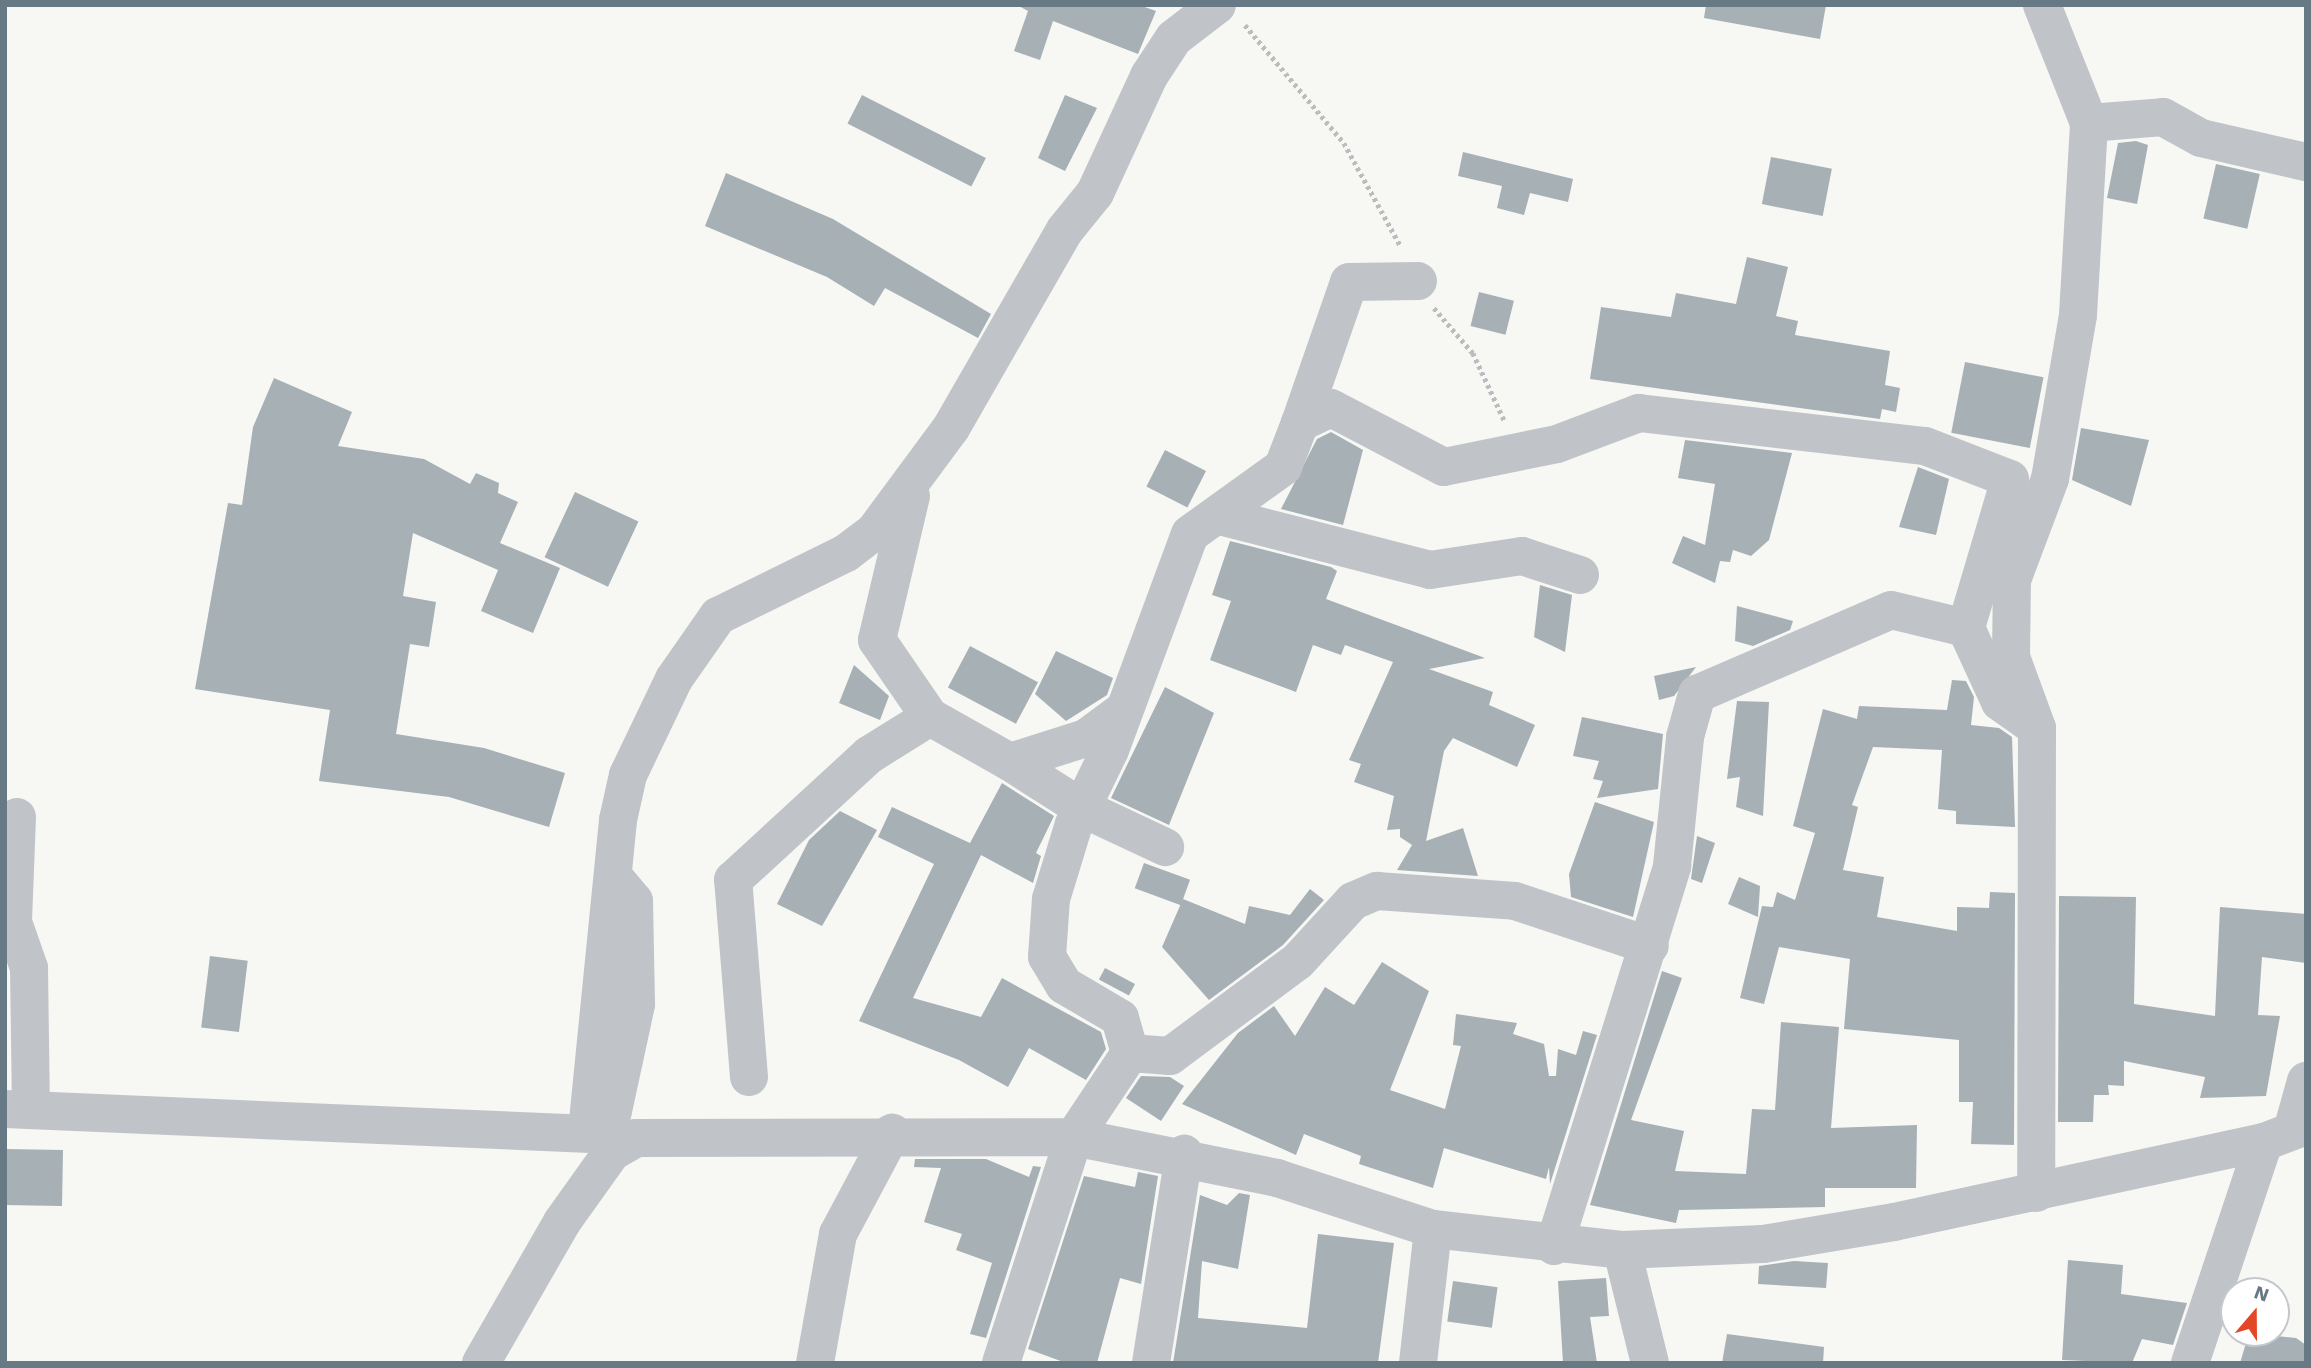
<!DOCTYPE html>
<style>
body{margin:0}
#map{position:relative;width:2311px;height:1368px;overflow:hidden;background:#f7f7f4;font-family:"Work Sans",sans-serif}
div>[style]{position:absolute}
[style*='--x']{left:calc(var(--x)*1px);top:calc(var(--y)*1px);width:calc(var(--w)*1px);rotate:calc(var(--a)*1deg)}
.building>*{inset:0;background:#a6b0b5;transform-origin:0 0}
.path>*{height:4.5px;margin-top:-2.25px;transform-origin:0;background:repeating-linear-gradient(90deg,#babdbf 0 3.5px,transparent 0 7px)}
.minor>*{height:38px;margin:-19px;padding:0 19px;transform-origin:19px;border-radius:19px;background:#c0c4c8}
span{translate:-50% -50%;white-space:nowrap;text-align:center;line-height:1.15;-webkit-text-stroke:7px #fff;paint-order:stroke}
.frame{position:absolute;inset:0;border:7px solid #667985;pointer-events:none}
.north{position:absolute;left:2220px;top:1277px;width:70px;height:70px;box-sizing:border-box;background:#fff;border:2px solid #c2c9ce;border-radius:50%;rotate:20deg;font-size:19px;font-weight:700;line-height:28px;text-align:center;color:#667985}
.north::after{content:'';display:block;margin:auto;width:24px;height:32px;background:#e34727;clip-path:polygon(50% 0,100% 100%,50% 72%,0 100%)}
</style>
<div id="map">
<div class="building">
<i style="clip-path:polygon(1017px 5px,1139px 5px,1156px 11px,1138px 54px,1053px 21px,1040px 60px,1014px 51px,1028px 11px)"></i>
<i style="clip-path:polygon(1706px 5px,1826px 5px,1820px 39px,1704px 18px)"></i>
<i style="left:862px;top:95px;width:139px;height:32px;rotate:27deg"></i>
<i style="clip-path:polygon(1065px 95px,1097px 108px,1065px 171px,1038px 158px)"></i>
<i style="clip-path:polygon(2136px 141px,2148px 145px,2137px 204px,2107px 198px,2118px 143px)"></i>
<i style="clip-path:polygon(1463px 152px,1573px 179px,1568px 202px,1530px 193px,1524px 215px,1497px 208px,1502px 186px,1458px 176px)"></i>
<i style="left:1771px;top:157px;width:62px;height:48px;rotate:11deg"></i>
<i style="left:2216px;top:164px;width:45px;height:56px;rotate:13deg"></i>
<i style="clip-path:polygon(726px 173px,833px 219px,991px 314px,978px 338px,885px 288px,874px 306px,827px 277px,705px 226px)"></i>
<i style="clip-path:polygon(1747px 257px,1788px 267px,1776px 316px,1798px 321px,1795px 335px,1890px 351px,1885px 385px,1900px 388px,1896px 412px,1882px 409px,1880px 419px,1590px 379px,1601px 307px,1671px 317px,1676px 293px,1736px 304px)"></i>
<i style="left:1479px;top:292px;width:36px;height:35px;rotate:14deg"></i>
<i style="left:1965px;top:362px;width:80px;height:72px;rotate:11deg"></i>
<i style="clip-path:polygon(274px 378px,352px 412px,338px 446px,424px 459px,470px 484px,476px 473px,499px 483px,498px 493px,518px 502px,500px 543px,560px 568px,533px 633px,481px 611px,498px 570px,413px 533px,403px 596px,436px 602px,429px 647px,410px 644px,396px 734px,484px 748px,565px 773px,549px 827px,449px 797px,319px 781px,330px 710px,195px 689px,228px 503px,242px 505px,253px 427px)"></i>
<i style="clip-path:polygon(2081px 428px,2149px 440px,2131px 506px,2072px 480px)"></i>
<i style="clip-path:polygon(1331px 432px,1363px 450px,1343px 525px,1281px 509px,1317px 439px)"></i>
<i style="clip-path:polygon(1685px 440px,1792px 453px,1769px 540px,1751px 556px,1733px 550px,1730px 562px,1720px 561px,1715px 583px,1672px 563px,1683px 536px,1705px 545px,1715px 484px,1678px 478px)"></i>
<i style="left:1165px;top:450px;width:46px;height:41px;rotate:27deg"></i>
<i style="clip-path:polygon(1918px 467px,1949px 479px,1936px 535px,1899px 527px)"></i>
<i style="left:575px;top:492px;width:70px;height:72px;rotate:25deg"></i>
<i style="clip-path:polygon(1230px 541px,1331px 567px,1337px 571px,1326px 599px,1485px 658px,1429px 669px,1493px 692px,1489px 705px,1535px 725px,1517px 767px,1453px 738px,1444px 751px,1426px 841px,1463px 828px,1478px 876px,1397px 870px,1412px 845px,1400px 837px,1400px 829px,1387px 830px,1394px 796px,1354px 782px,1361px 764px,1349px 760px,1393px 662px,1345px 645px,1341px 655px,1313px 645px,1296px 692px,1210px 660px,1231px 601px,1212px 595px)"></i>
<i style="clip-path:polygon(1540px 585px,1572px 595px,1565px 652px,1534px 637px)"></i>
<i style="clip-path:polygon(1737px 606px,1793px 621px,1790px 630px,1753px 646px,1735px 641px)"></i>
<i style="left:970px;top:646px;width:77px;height:47px;rotate:28deg"></i>
<i style="clip-path:polygon(1056px 651px,1113px 678px,1107px 695px,1066px 721px,1035px 694px)"></i>
<i style="clip-path:polygon(854px 665px,889px 696px,880px 720px,839px 703px)"></i>
<i style="clip-path:polygon(1696px 667px,1674px 696px,1659px 700px,1654px 676px)"></i>
<i style="clip-path:polygon(1952px 680px,1966px 681px,1974px 697px,1971px 725px,1999px 728px,2012px 737px,2015px 827px,1956px 824px,1956px 811px,1938px 809px,1942px 750px,1873px 747px,1852px 805px,1858px 807px,1843px 870px,1884px 877px,1877px 917px,1957px 931px,1957px 907px,1989px 908px,1990px 892px,2015px 893px,2014px 1145px,1971px 1144px,1973px 1102px,1959px 1102px,1959px 1040px,1844px 1029px,1850px 959px,1779px 947px,1764px 1004px,1740px 998px,1762px 906px,1773px 907px,1777px 892px,1795px 900px,1815px 833px,1793px 826px,1823px 709px,1857px 719px,1859px 706px,1947px 710px)"></i>
<i style="clip-path:polygon(1165px 687px,1214px 713px,1169px 825px,1111px 798px)"></i>
<i style="clip-path:polygon(1737px 701px,1769px 702px,1763px 816px,1736px 807px,1740px 777px,1727px 779px)"></i>
<i style="clip-path:polygon(1582px 717px,1663px 734px,1658px 789px,1597px 798px,1603px 781px,1593px 779px,1599px 761px,1573px 756px)"></i>
<i style="clip-path:polygon(1002px 783px,1054px 816px,1036px 853px,1041px 856px,1033px 883px,981px 855px,913px 998px,981px 1017px,1002px 978px,1101px 1032px,1106px 1049px,1086px 1080px,1029px 1048px,1008px 1087px,959px 1060px,859px 1021px,934px 864px,878px 837px,892px 807px,970px 843px)"></i>
<i style="clip-path:polygon(1595px 802px,1654px 822px,1633px 917px,1571px 897px,1569px 874px)"></i>
<i style="clip-path:polygon(840px 811px,877px 830px,822px 926px,777px 904px,809px 840px)"></i>
<i style="clip-path:polygon(1697px 836px,1715px 843px,1702px 883px,1691px 879px)"></i>
<i style="left:1144px;top:863px;width:49px;height:27px;rotate:20deg"></i>
<i style="clip-path:polygon(1739px 877px,1760px 886px,1758px 917px,1728px 904px)"></i>
<i style="clip-path:polygon(1310px 889px,1324px 900px,1283px 945px,1209px 1000px,1162px 947px,1183px 899px,1245px 924px,1249px 906px,1290px 915px)"></i>
<i style="clip-path:polygon(2059px 896px,2136px 897px,2134px 1004px,2215px 1016px,2220px 907px,2306px 914px,2306px 963px,2262px 957px,2258px 1015px,2280px 1016px,2266px 1096px,2200px 1098px,2205px 1077px,2124px 1061px,2124px 1086px,2108px 1085px,2109px 1095px,2094px 1095px,2093px 1122px,2058px 1122px)"></i>
<i style="left:210px;top:956px;width:38px;height:72px;rotate:7deg"></i>
<i style="clip-path:polygon(1382px 962px,1429px 991px,1390px 1090px,1445px 1109px,1461px 1046px,1453px 1045px,1456px 1014px,1517px 1023px,1513px 1034px,1544px 1044px,1549px 1076px,1556px 1076px,1558px 1049px,1576px 1055px,1583px 1031px,1597px 1035px,1550px 1184px,1549px 1167px,1546px 1179px,1444px 1148px,1433px 1188px,1359px 1164px,1361px 1156px,1304px 1134px,1296px 1155px,1182px 1104px,1238px 1033px,1274px 1006px,1295px 1036px,1325px 987px,1354px 1005px)"></i>
<i style="left:1105px;top:968px;width:34px;height:13px;rotate:28deg"></i>
<i style="clip-path:polygon(1662px 971px,1682px 978px,1631px 1120px,1684px 1131px,1675px 1171px,1746px 1174px,1752px 1109px,1775px 1110px,1781px 1022px,1839px 1027px,1831px 1128px,1917px 1125px,1916px 1188px,1825px 1188px,1825px 1207px,1679px 1210px,1676px 1223px,1590px 1205px)"></i>
<i style="clip-path:polygon(1141px 1076px,1170px 1077px,1184px 1086px,1161px 1121px,1126px 1098px)"></i>
<i style="left:5px;top:1149px;width:58px;height:56px;rotate:1deg"></i>
<i style="clip-path:polygon(915px 1159px,986px 1159px,1029px 1177px,1033px 1166px,1041px 1167px,986px 1338px,970px 1334px,992px 1263px,956px 1250px,962px 1234px,924px 1222px,941px 1168px,914px 1167px)"></i>
<i style="clip-path:polygon(1138px 1172px,1158px 1176px,1141px 1284px,1120px 1278px,1097px 1363px,1066px 1363px,1028px 1349px,1084px 1176px,1135px 1187px)"></i>
<i style="clip-path:polygon(1239px 1193px,1250px 1195px,1238px 1269px,1202px 1261px,1198px 1318px,1307px 1328px,1318px 1234px,1394px 1243px,1378px 1363px,1173px 1363px,1200px 1195px,1227px 1205px)"></i>
<i style="clip-path:polygon(2068px 1260px,2123px 1265px,2121px 1294px,2187px 1303px,2173px 1345px,2142px 1339px,2132px 1363px,2062px 1360px)"></i>
<i style="clip-path:polygon(1794px 1261px,1828px 1263px,1826px 1288px,1758px 1284px,1759px 1266px)"></i>
<i style="clip-path:polygon(1606px 1278px,1609px 1316px,1590px 1317px,1597px 1363px,1563px 1363px,1558px 1281px)"></i>
<i style="left:1453px;top:1281px;width:45px;height:41px;rotate:8deg"></i>
<i style="clip-path:polygon(2249px 1333px,2296px 1338px,2306px 1345px,2306px 1363px,2240px 1363px)"></i>
<i style="clip-path:polygon(1727px 1334px,1824px 1347px,1823px 1363px,1722px 1363px)"></i>
</div>
<div class="path">
<i style="--x:1245;--y:25;--w:154;--a:50"></i>
<i style="--x:1344;--y:143;--w:116;--a:61.2"></i>
<i style="--x:1434;--y:308;--w:60;--a:49.1"></i>
<i style="--x:1473;--y:353;--w:76;--a:65.1"></i>
</div>
<div class="minor">
<i style="--x:2042;--y:5;--w:127;--a:68.3"></i>
<i style="--x:1300;--y:423;--w:149;--a:-70.8"></i>
<i style="--x:1349;--y:282;--w:69;--a:-0.8"></i>
<i style="--x:911;--y:496;--w:148;--a:103.3"></i>
<i style="--x:877;--y:640;--w:93;--a:55.5"></i>
<i style="--x:1220;--y:516;--w:217;--a:14.4"></i>
<i style="--x:1430;--y:570;--w:93;--a:-8.7"></i>
<i style="--x:1522;--y:556;--w:61;--a:18.1"></i>
<i style="--x:2037;--y:728;--w:76;--a:-110.1"></i>
<i style="--x:2011;--y:657;--w:77;--a:-89.3"></i>
<i style="--x:2012;--y:580;--w:108;--a:-69.4"></i>
<i style="--x:2050;--y:479;--w:166;--a:-80.3"></i>
<i style="--x:2078;--y:315;--w:192;--a:-86.7"></i>
<i style="--x:2089;--y:123;--w:74;--a:-4.6"></i>
<i style="--x:2163;--y:117;--w:43;--a:28.9"></i>
<i style="--x:2201;--y:138;--w:108;--a:12.9"></i>
<i style="--x:1010;--y:762;--w:85;--a:32.6"></i>
<i style="--x:1082;--y:808;--w:92;--a:25.2"></i>
<i style="--x:17;--y:817;--w:105;--a:92.2"></i>
<i style="--x:13;--y:922;--w:49;--a:70.8"></i>
<i style="--x:29;--y:968;--w:142;--a:89.2"></i>
<i style="--x:1130;--y:1053;--w:40;--a:4.3"></i>
<i style="--x:1170;--y:1056;--w:159;--a:-36.6"></i>
<i style="--x:1298;--y:961;--w:81;--a:-47.5"></i>
<i style="--x:1353;--y:901;--w:26;--a:-23"></i>
<i style="--x:1377;--y:891;--w:138;--a:4.1"></i>
<i style="--x:1515;--y:901;--w:142;--a:18.4"></i>
<i style="--x:749;--y:1077;--w:198;--a:-94.6"></i>
<i style="--x:733;--y:880;--w:185;--a:-42.6"></i>
<i style="--x:869;--y:755;--w:72;--a:-31.9"></i>
<i style="--x:930;--y:717;--w:92;--a:29.4"></i>
<i style="--x:1010;--y:762;--w:80;--a:-17.5"></i>
<i style="--x:1086;--y:738;--w:47;--a:-36.4"></i>
<i style="--x:5;--y:1109;--w:609;--a:2.45"></i>
<i style="--x:587;--y:1131;--w:313;--a:-84.3"></i>
<i style="--x:618;--y:820;--w:46;--a:-77.5"></i>
<i style="--x:628;--y:775;--w:106;--a:-64.4"></i>
<i style="--x:674;--y:679;--w:77;--a:-55.1"></i>
<i style="--x:718;--y:616;--w:143;--a:-26.2"></i>
<i style="--x:846;--y:553;--w:35;--a:-37"></i>
<i style="--x:874;--y:532;--w:129;--a:-53.5"></i>
<i style="--x:951;--y:428;--w:228;--a:-60.1"></i>
<i style="--x:1065;--y:230;--w:48;--a:-51"></i>
<i style="--x:1095;--y:193;--w:129;--a:-65.2"></i>
<i style="--x:1149;--y:76;--w:45;--a:-56.7"></i>
<i style="--x:1174;--y:38;--w:54;--a:-37.5"></i>
<i style="--x:2292;--y:1131;--w:52;--a:-74.4"></i>
<i style="--x:608;--y:1134;--w:133;--a:-77.8"></i>
<i style="--x:636;--y:1004;--w:103;--a:-91.1"></i>
<i style="--x:634;--y:901;--w:31;--a:-130"></i>
<i style="--x:1554;--y:1246;--w:398;--a:-72.7"></i>
<i style="--x:1672;--y:866;--w:130;--a:-84.2"></i>
<i style="--x:1685;--y:737;--w:45;--a:-74.4"></i>
<i style="--x:1697;--y:694;--w:211;--a:-23.4"></i>
<i style="--x:1891;--y:610;--w:77;--a:13.5"></i>
<i style="--x:1622;--y:1250;--w:116;--a:76.1"></i>
<i style="--x:481;--y:1363;--w:163;--a:-60.1"></i>
<i style="--x:562;--y:1222;--w:86;--a:-54.5"></i>
<i style="--x:612;--y:1152;--w:28;--a:-30"></i>
<i style="--x:636;--y:1138;--w:438;--a:-0.1"></i>
<i style="--x:1074;--y:1137;--w:207;--a:11.4"></i>
<i style="--x:1277;--y:1178;--w:164;--a:18.1"></i>
<i style="--x:1433;--y:1229;--w:190;--a:6.3"></i>
<i style="--x:1622;--y:1250;--w:141;--a:-2.4"></i>
<i style="--x:1763;--y:1244;--w:133;--a:-9.5"></i>
<i style="--x:1894;--y:1222;--w:379;--a:-12.2"></i>
<i style="--x:2264;--y:1142;--w:45;--a:-20.9"></i>
<i style="--x:815;--y:1363;--w:131;--a:-79.9"></i>
<i style="--x:838;--y:1234;--w:115;--a:-61.9"></i>
<i style="--x:1001;--y:1363;--w:237;--a:-72.1"></i>
<i style="--x:1074;--y:1137;--w:101;--a:-56.3"></i>
<i style="--x:1130;--y:1053;--w:36;--a:-106"></i>
<i style="--x:1120;--y:1018;--w:65;--a:-149.5"></i>
<i style="--x:1064;--y:985;--w:33;--a:-121"></i>
<i style="--x:1047;--y:957;--w:58;--a:-86.1"></i>
<i style="--x:1051;--y:899;--w:78;--a:-73"></i>
<i style="--x:1074;--y:824;--w:82;--a:-64.1"></i>
<i style="--x:1110;--y:750;--w:230;--a:-69.7"></i>
<i style="--x:1190;--y:534;--w:115;--a:-35.8"></i>
<i style="--x:1283;--y:467;--w:47;--a:-68.9"></i>
<i style="--x:1300;--y:423;--w:34;--a:-26"></i>
<i style="--x:1331;--y:408;--w:127;--a:27.6"></i>
<i style="--x:1444;--y:467;--w:115;--a:-11.5"></i>
<i style="--x:1557;--y:444;--w:88;--a:-20.7"></i>
<i style="--x:1639;--y:413;--w:288;--a:6.6"></i>
<i style="--x:1925;--y:446;--w:91;--a:21.2"></i>
<i style="--x:2010;--y:479;--w:155;--a:106.5"></i>
<i style="--x:1966;--y:628;--w:81;--a:65.3"></i>
<i style="--x:2000;--y:702;--w:45;--a:35.1"></i>
<i style="--x:2037;--y:728;--w:465;--a:90.1"></i>
<i style="--x:1151;--y:1363;--w:212;--a:-81"></i>
<i style="--x:1418;--y:1363;--w:135;--a:-83.6"></i>
<i style="--x:2190;--y:1363;--w:233;--a:-71.5"></i>
</div>
<div class="frame"></div>
<div class="north">N</div>
</div>
